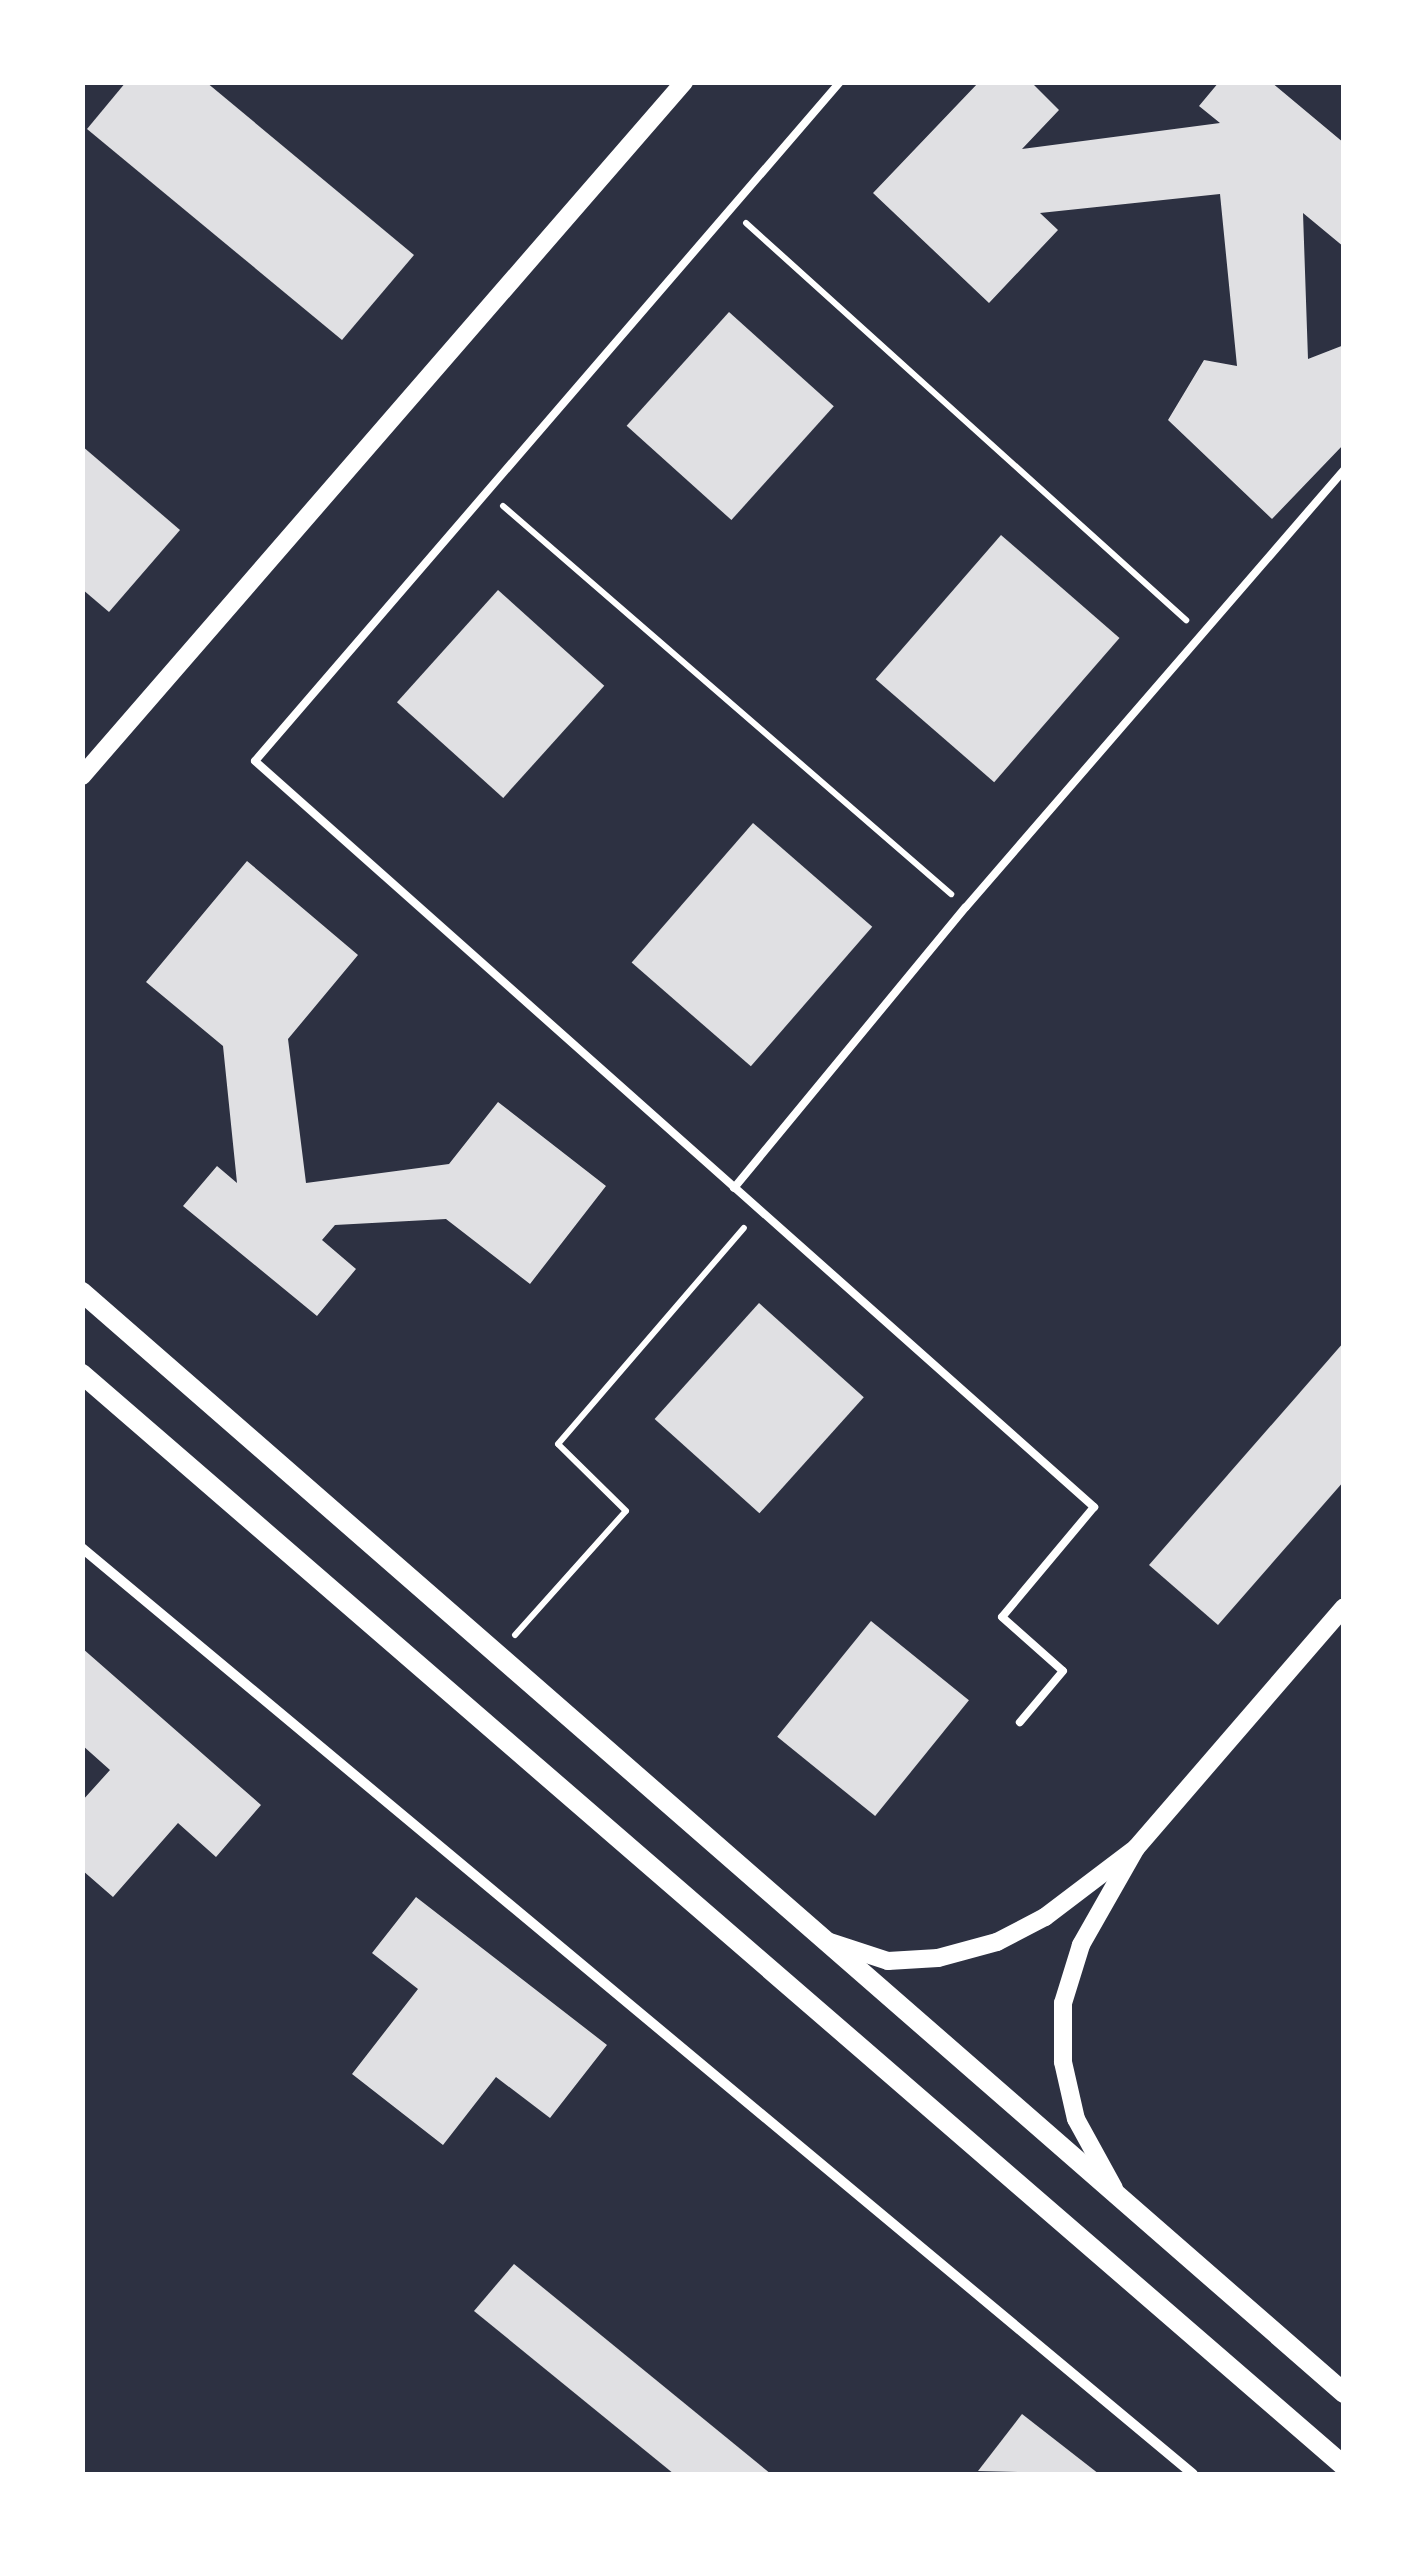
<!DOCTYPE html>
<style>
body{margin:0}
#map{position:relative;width:1426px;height:2557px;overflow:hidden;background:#2d3142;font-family:Cabin,sans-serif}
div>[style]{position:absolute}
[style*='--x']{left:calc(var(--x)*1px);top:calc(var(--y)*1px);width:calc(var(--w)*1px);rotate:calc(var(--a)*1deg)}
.building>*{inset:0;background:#e0e0e3;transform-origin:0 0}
.path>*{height:6px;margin:-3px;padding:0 3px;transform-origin:3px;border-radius:3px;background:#fff}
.service>*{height:8px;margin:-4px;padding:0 4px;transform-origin:4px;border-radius:4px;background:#fff}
.minor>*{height:10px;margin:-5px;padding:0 5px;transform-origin:5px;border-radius:5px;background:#fff}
.tertiary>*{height:18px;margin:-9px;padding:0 9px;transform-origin:9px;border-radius:9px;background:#fff}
.secondary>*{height:20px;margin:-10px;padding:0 10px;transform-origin:10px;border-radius:10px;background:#fff}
span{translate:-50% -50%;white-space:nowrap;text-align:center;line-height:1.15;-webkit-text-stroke:8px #fff;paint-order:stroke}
.frame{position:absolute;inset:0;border:85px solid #fff;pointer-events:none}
</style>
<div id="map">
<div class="building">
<i style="clip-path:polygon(126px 82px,206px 82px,414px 255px,342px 340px,87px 129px)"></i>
<i style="clip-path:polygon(979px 82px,1031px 82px,1059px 110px,1022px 149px,1220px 123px,1199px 106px,1219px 82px,1271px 82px,1344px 143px,1344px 247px,1303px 213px,1308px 359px,1344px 345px,1344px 444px,1272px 519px,1168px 420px,1204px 360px,1237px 366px,1220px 194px,1040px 213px,1058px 230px,989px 303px,873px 193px)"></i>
<i style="left:729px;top:312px;width:141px;height:153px;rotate:42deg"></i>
<i style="clip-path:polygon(82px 446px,180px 530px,109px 612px,82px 589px)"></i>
<i style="left:1001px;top:535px;width:157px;height:191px;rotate:41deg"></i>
<i style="left:498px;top:590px;width:143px;height:151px;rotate:42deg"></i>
<i style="left:753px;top:823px;width:158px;height:185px;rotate:41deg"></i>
<i style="clip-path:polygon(247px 861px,358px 955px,288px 1039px,306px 1183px,449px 1164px,498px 1102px,606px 1186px,530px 1284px,446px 1219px,335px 1225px,322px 1240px,356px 1269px,317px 1316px,183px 1206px,217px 1166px,237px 1183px,223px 1046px,146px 982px)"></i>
<i style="left:759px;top:1303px;width:141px;height:156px;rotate:42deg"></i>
<i style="clip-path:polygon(1344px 1342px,1344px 1481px,1218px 1625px,1149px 1565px)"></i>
<i style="left:871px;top:1621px;width:126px;height:149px;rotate:39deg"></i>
<i style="clip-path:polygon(82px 1648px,261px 1805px,216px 1857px,178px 1823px,113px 1897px,82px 1870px,82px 1801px,110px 1770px,82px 1745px)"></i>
<i style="clip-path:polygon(416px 1897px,607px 2045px,550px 2118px,496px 2077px,443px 2145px,352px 2074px,418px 1989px,372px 1953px)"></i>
<i style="clip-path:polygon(514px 2264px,771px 2474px,674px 2474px,474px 2311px)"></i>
<i style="clip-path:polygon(1022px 2414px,1099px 2474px,978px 2471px)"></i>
</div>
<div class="path">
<i style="--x:746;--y:223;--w:593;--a:42.06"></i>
<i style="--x:503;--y:506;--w:593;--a:40.89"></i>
<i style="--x:515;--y:1635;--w:166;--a:-48.2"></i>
<i style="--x:626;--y:1511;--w:95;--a:-135.4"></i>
<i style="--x:558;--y:1444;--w:285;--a:-49.3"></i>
</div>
<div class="service">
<i style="--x:840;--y:82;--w:896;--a:130.75"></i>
<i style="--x:255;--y:761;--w:1123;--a:41.64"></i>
<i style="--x:1094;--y:1507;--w:143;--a:129.9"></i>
<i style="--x:1002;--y:1617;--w:81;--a:41.5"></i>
<i style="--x:1063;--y:1671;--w:67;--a:130.1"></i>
<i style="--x:734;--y:1188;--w:364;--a:-50.5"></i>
<i style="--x:966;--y:907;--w:578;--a:-49.14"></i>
</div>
<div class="minor">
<i style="--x:82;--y:1548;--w:1446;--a:39.81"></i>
</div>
<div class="tertiary">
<i style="--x:82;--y:776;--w:919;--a:-49.06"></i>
<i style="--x:1136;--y:1848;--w:318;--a:-49.2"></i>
<i style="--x:830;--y:1942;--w:61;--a:18.1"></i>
<i style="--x:888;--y:1961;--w:50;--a:-3.4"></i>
<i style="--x:938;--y:1958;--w:61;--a:-15.2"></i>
<i style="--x:997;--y:1942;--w:54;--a:-27.5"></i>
<i style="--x:1045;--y:1917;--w:114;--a:-37.2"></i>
<i style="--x:1136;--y:1848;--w:112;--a:119.6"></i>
<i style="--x:1081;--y:1945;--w:61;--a:107.2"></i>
<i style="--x:1063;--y:2003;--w:59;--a:90"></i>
<i style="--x:1063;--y:2062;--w:58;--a:77.2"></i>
<i style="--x:1076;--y:2119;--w:79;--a:61.2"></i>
</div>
<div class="secondary">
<i style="--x:82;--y:1292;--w:1675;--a:41.1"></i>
<i style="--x:82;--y:1374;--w:1669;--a:40.87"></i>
</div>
<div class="frame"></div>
</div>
